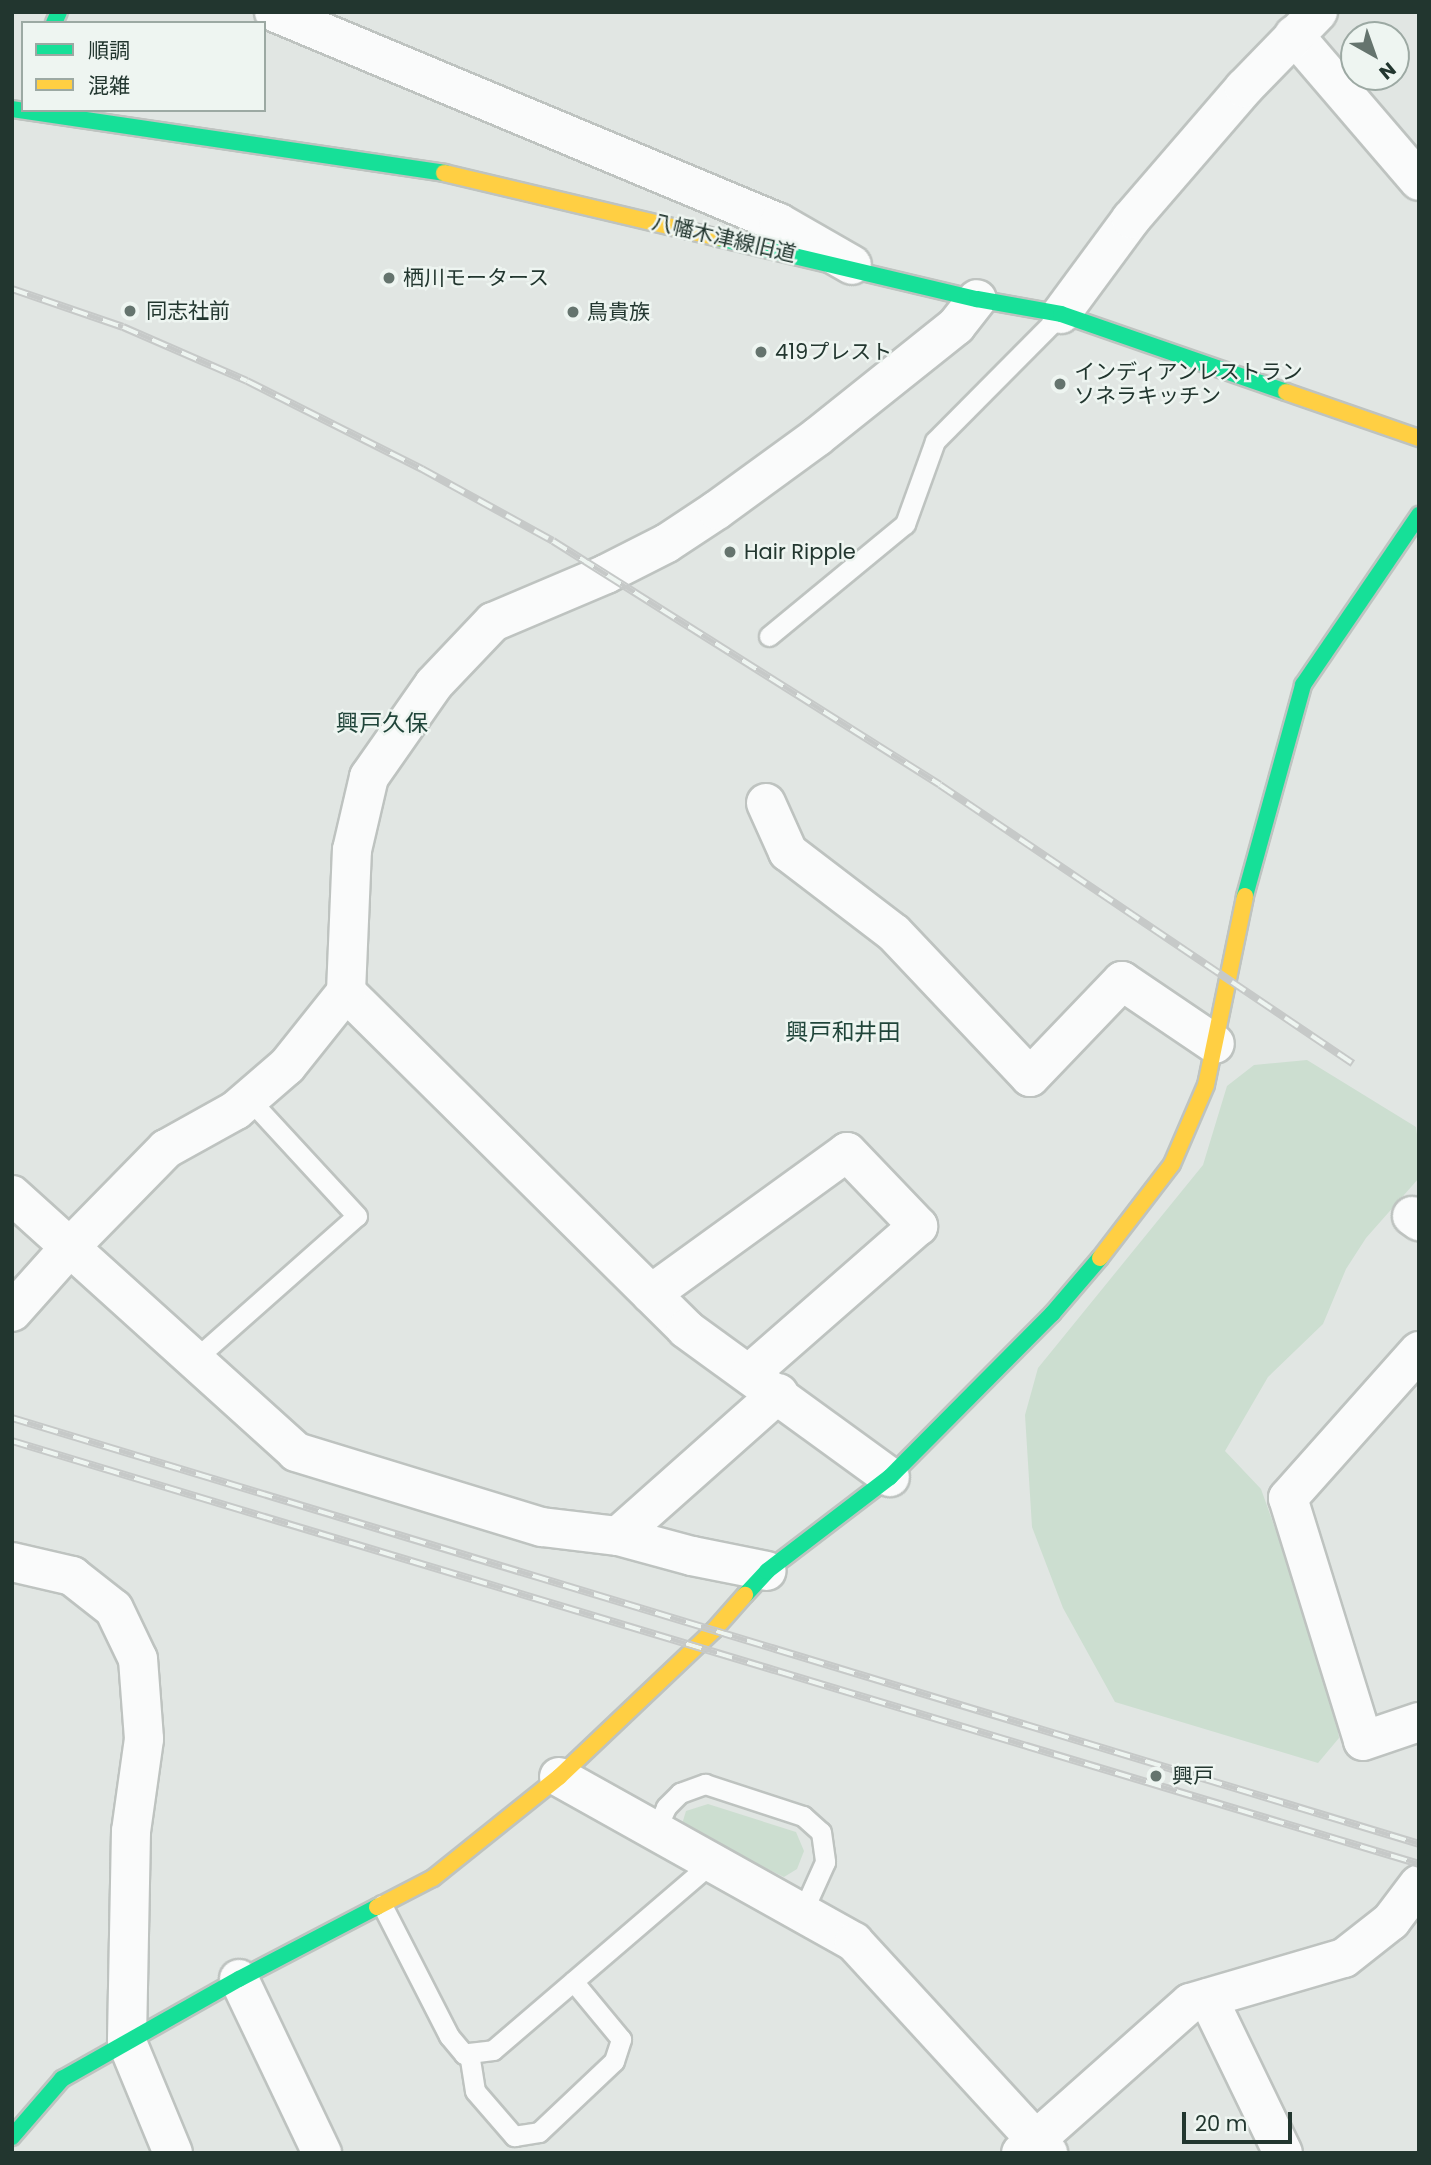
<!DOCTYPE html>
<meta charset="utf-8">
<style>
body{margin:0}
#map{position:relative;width:1431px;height:2165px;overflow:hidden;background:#e1e6e3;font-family:Poppins,"Noto Sans JP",sans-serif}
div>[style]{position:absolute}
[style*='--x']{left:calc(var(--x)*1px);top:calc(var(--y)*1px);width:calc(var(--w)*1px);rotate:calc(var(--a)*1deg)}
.green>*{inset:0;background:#ccded0}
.roads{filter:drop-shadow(2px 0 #bec3c0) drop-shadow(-2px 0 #bec3c0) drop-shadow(0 2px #bec3c0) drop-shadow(0 -2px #bec3c0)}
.lane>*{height:19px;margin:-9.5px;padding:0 9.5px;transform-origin:9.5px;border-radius:9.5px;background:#fafbfb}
.street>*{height:38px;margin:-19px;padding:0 19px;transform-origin:19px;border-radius:19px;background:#fafbfb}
.fast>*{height:16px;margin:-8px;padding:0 8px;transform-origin:8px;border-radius:8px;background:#16e098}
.slow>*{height:16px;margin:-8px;padding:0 8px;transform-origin:8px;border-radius:8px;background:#ffcf43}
.rail>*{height:8px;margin-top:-4px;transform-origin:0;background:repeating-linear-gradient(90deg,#eef5f1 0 16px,#c6c9c8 0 32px);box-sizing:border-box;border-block:2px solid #c6c9c8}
.dots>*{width:19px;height:19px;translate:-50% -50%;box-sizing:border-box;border:4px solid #eef5f1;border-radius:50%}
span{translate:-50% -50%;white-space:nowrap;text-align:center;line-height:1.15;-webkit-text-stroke:5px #eef5f1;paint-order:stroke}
.street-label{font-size:21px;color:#22362f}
.poi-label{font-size:21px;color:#22362f}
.left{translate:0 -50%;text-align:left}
.neighbourhood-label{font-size:23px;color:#20453a}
.frame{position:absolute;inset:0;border:14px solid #22362f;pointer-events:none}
.legend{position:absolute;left:21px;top:21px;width:245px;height:91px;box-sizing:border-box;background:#eef5f1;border:2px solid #9ca9a3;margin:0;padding:9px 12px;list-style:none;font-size:21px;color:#22362f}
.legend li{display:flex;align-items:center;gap:14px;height:35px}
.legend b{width:35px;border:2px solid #9ca9a3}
.north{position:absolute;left:1340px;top:21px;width:70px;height:70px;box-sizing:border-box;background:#eef5f1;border:2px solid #9ca9a3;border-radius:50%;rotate:140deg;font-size:19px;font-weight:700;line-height:28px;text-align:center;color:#22362f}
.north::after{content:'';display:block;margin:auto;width:24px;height:32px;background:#65746e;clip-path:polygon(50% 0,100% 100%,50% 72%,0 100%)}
.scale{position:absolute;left:1182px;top:2112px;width:110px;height:32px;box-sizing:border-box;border:4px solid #22362f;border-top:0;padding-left:9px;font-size:21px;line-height:24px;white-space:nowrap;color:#22362f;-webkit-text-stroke:5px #eef5f1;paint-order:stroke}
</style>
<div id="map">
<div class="green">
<i style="clip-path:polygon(1307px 1060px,1416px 1127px,1419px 1149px,1419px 1178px,1366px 1238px,1346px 1269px,1323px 1324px,1268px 1377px,1225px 1451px,1261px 1489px,1331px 1685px,1339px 1738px,1318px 1763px,1115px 1702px,1063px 1608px,1032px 1527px,1025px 1415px,1038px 1368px,1203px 1165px,1227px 1086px,1254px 1065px)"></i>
<i style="clip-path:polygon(708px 1804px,796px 1832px,804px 1851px,797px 1869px,784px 1877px,696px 1835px,682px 1824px,686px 1811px)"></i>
</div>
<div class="roads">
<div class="lane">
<i style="--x:769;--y:636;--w:176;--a:-39.5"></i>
<i style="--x:905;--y:524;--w:88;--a:-70.1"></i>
<i style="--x:935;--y:441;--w:179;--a:-45.2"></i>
<i style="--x:194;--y:1360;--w:217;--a:-41.5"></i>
<i style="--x:357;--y:1216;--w:159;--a:-132.7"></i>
<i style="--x:655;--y:1831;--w:26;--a:-65"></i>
<i style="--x:666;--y:1807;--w:20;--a:-45"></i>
<i style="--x:680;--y:1793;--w:27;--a:-20"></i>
<i style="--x:705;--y:1784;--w:103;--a:18.1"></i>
<i style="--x:803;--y:1816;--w:24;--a:42"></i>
<i style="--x:821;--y:1832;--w:30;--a:82"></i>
<i style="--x:825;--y:1862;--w:56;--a:114.3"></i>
<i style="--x:382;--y:1905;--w:147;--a:62.9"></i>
<i style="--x:449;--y:2036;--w:23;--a:50"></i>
<i style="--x:464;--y:2054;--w:5;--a:-11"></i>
<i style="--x:469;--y:2053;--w:24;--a:-7"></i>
<i style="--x:493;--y:2050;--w:287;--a:-40.6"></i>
<i style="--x:469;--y:2053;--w:38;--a:81"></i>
<i style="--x:475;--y:2091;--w:60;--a:49.1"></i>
<i style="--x:514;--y:2136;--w:25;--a:-9"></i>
<i style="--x:539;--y:2132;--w:103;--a:-43.4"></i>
<i style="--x:614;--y:2061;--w:23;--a:-72"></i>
<i style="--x:621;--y:2039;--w:75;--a:-129.6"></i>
</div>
<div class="street">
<i style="--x:274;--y:12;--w:547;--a:22.68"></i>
<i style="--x:779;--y:223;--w:84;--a:29.9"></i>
<i style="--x:1294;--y:35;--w:192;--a:49.4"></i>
<i style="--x:1061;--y:314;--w:118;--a:-53.6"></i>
<i style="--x:1131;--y:219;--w:173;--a:-49.2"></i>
<i style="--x:1244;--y:88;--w:106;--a:-45.8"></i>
<i style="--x:766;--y:803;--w:54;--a:65.8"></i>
<i style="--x:788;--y:852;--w:133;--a:37.4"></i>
<i style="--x:894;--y:933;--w:198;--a:46.6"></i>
<i style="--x:1030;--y:1077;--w:133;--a:-46.2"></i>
<i style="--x:1122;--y:981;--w:112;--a:34.1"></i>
<i style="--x:346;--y:992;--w:479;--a:44.7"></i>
<i style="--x:686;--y:1329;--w:252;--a:36"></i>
<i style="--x:12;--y:1195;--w:383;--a:42.1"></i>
<i style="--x:296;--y:1452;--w:257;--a:17"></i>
<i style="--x:542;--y:1527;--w:77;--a:6.8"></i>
<i style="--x:618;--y:1536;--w:77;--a:15.1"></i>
<i style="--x:692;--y:1556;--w:76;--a:11.3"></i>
<i style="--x:1412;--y:1216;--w:9;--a:36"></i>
<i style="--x:651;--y:1294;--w:242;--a:-35.9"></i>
<i style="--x:847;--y:1152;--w:103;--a:46.2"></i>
<i style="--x:918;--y:1226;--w:223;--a:138.8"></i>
<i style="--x:12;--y:1312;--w:86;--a:-48.3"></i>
<i style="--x:69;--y:1248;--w:139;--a:-45.6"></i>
<i style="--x:166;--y:1149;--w:80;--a:-29.1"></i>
<i style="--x:236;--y:1110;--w:67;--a:-40.8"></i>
<i style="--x:287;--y:1066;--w:95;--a:-51.4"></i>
<i style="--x:346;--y:992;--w:142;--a:-87.6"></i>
<i style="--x:352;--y:850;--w:75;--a:-76.9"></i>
<i style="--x:369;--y:777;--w:113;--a:-55"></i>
<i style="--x:434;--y:684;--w:86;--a:-46.4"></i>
<i style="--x:493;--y:622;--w:123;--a:-23"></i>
<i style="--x:606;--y:574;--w:68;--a:-26.9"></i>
<i style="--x:667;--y:543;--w:60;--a:-33.4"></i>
<i style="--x:717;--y:510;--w:124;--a:-36.1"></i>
<i style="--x:817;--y:437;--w:178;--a:-38.6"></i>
<i style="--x:956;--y:326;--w:34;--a:-52"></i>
<i style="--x:1419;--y:1351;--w:197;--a:131.7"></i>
<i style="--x:1288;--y:1498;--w:254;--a:72.8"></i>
<i style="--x:1363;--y:1741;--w:59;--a:-18.7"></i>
<i style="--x:618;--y:1536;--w:215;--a:-41.6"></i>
<i style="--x:12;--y:1562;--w:62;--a:13.1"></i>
<i style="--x:72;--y:1576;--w:53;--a:38.2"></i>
<i style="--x:114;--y:1609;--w:55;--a:64.4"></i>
<i style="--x:138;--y:1659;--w:80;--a:85.7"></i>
<i style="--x:144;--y:1739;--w:93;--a:98"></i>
<i style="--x:131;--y:1831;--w:211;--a:91.1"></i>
<i style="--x:127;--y:2042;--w:120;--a:67.5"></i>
<i style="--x:559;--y:1777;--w:338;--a:29.2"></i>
<i style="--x:854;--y:1942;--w:287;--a:47.4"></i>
<i style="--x:239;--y:1979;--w:193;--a:64.5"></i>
<i style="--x:1208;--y:1998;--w:172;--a:64.2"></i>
<i style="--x:1021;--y:2153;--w:226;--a:-41.6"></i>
<i style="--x:1190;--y:2003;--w:160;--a:-16.3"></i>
<i style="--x:1344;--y:1958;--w:60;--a:-38.2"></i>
<i style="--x:1391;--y:1921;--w:46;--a:-52.9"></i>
</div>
<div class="fast">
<i style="--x:54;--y:23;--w:12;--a:-66"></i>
<i style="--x:12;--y:109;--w:437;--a:8.4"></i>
<i style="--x:718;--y:238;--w:266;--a:13.3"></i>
<i style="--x:977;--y:299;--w:85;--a:10.1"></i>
<i style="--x:1061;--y:314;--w:238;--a:19.1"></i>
<i style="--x:1245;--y:896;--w:219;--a:-74.6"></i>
<i style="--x:1303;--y:685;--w:206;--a:-55.7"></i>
<i style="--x:745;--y:1595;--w:33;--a:-47"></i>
<i style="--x:767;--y:1571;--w:155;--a:-37.4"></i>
<i style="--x:890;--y:1477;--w:230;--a:-45.2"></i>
<i style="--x:1052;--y:1314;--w:74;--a:-49.4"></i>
<i style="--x:12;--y:2137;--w:77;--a:-49.2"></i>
<i style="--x:62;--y:2079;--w:203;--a:-29.5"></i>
<i style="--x:239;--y:1979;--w:156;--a:-27.6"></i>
</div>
<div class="slow">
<i style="--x:444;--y:173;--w:282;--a:13.3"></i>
<i style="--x:1286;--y:392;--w:141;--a:19.1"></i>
<i style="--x:1100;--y:1258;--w:118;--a:-52.5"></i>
<i style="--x:1172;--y:1164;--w:86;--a:-66.7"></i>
<i style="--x:1206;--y:1085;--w:193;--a:-78.3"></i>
<i style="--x:377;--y:1907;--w:63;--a:-27.4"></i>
<i style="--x:433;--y:1878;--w:161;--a:-38.7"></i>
<i style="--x:559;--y:1777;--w:214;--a:-43.5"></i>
<i style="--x:714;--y:1630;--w:47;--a:-48.5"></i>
</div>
</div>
<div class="rail">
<i style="--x:12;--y:289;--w:117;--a:18.9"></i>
<i style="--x:123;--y:327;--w:135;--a:23.5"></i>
<i style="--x:247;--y:381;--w:196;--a:26.7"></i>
<i style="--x:422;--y:469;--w:149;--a:28.8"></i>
<i style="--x:553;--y:541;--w:457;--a:32.2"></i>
<i style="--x:940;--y:785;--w:498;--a:34"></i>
<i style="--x:12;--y:1418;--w:1470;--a:16.84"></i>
<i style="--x:12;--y:1441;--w:1469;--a:16.73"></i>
</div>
<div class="dots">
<i style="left:389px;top:278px;background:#65746e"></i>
<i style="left:130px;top:311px;background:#65746e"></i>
<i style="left:573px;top:312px;background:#65746e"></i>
<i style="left:761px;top:352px;background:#65746e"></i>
<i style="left:1060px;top:384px;background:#65746e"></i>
<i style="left:730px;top:552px;background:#65746e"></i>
<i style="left:1156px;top:1776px;background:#65746e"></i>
</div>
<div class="street-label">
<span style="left:724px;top:238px;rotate:13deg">八幡木津線旧道</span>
</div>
<div class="poi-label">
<span class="left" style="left:403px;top:278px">栖川モータース</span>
<span class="left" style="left:146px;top:311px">同志社前</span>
<span class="left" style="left:587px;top:312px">鳥貴族</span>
<span class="left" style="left:775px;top:352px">419プレスト</span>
<span class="left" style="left:1074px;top:384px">インディアンレストラン<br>ソネラキッチン</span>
<span class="left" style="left:744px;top:552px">Hair Ripple</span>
<span class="left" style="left:1172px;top:1776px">興戸</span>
</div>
<div class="neighbourhood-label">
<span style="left:382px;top:723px">興戸久保</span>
<span style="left:843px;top:1032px">興戸和井田</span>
</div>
<div class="frame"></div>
<ul class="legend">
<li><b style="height:9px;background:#16e098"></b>順調</li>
<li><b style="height:9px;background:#ffcf43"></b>混雑</li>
</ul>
<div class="north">N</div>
<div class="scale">20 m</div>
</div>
